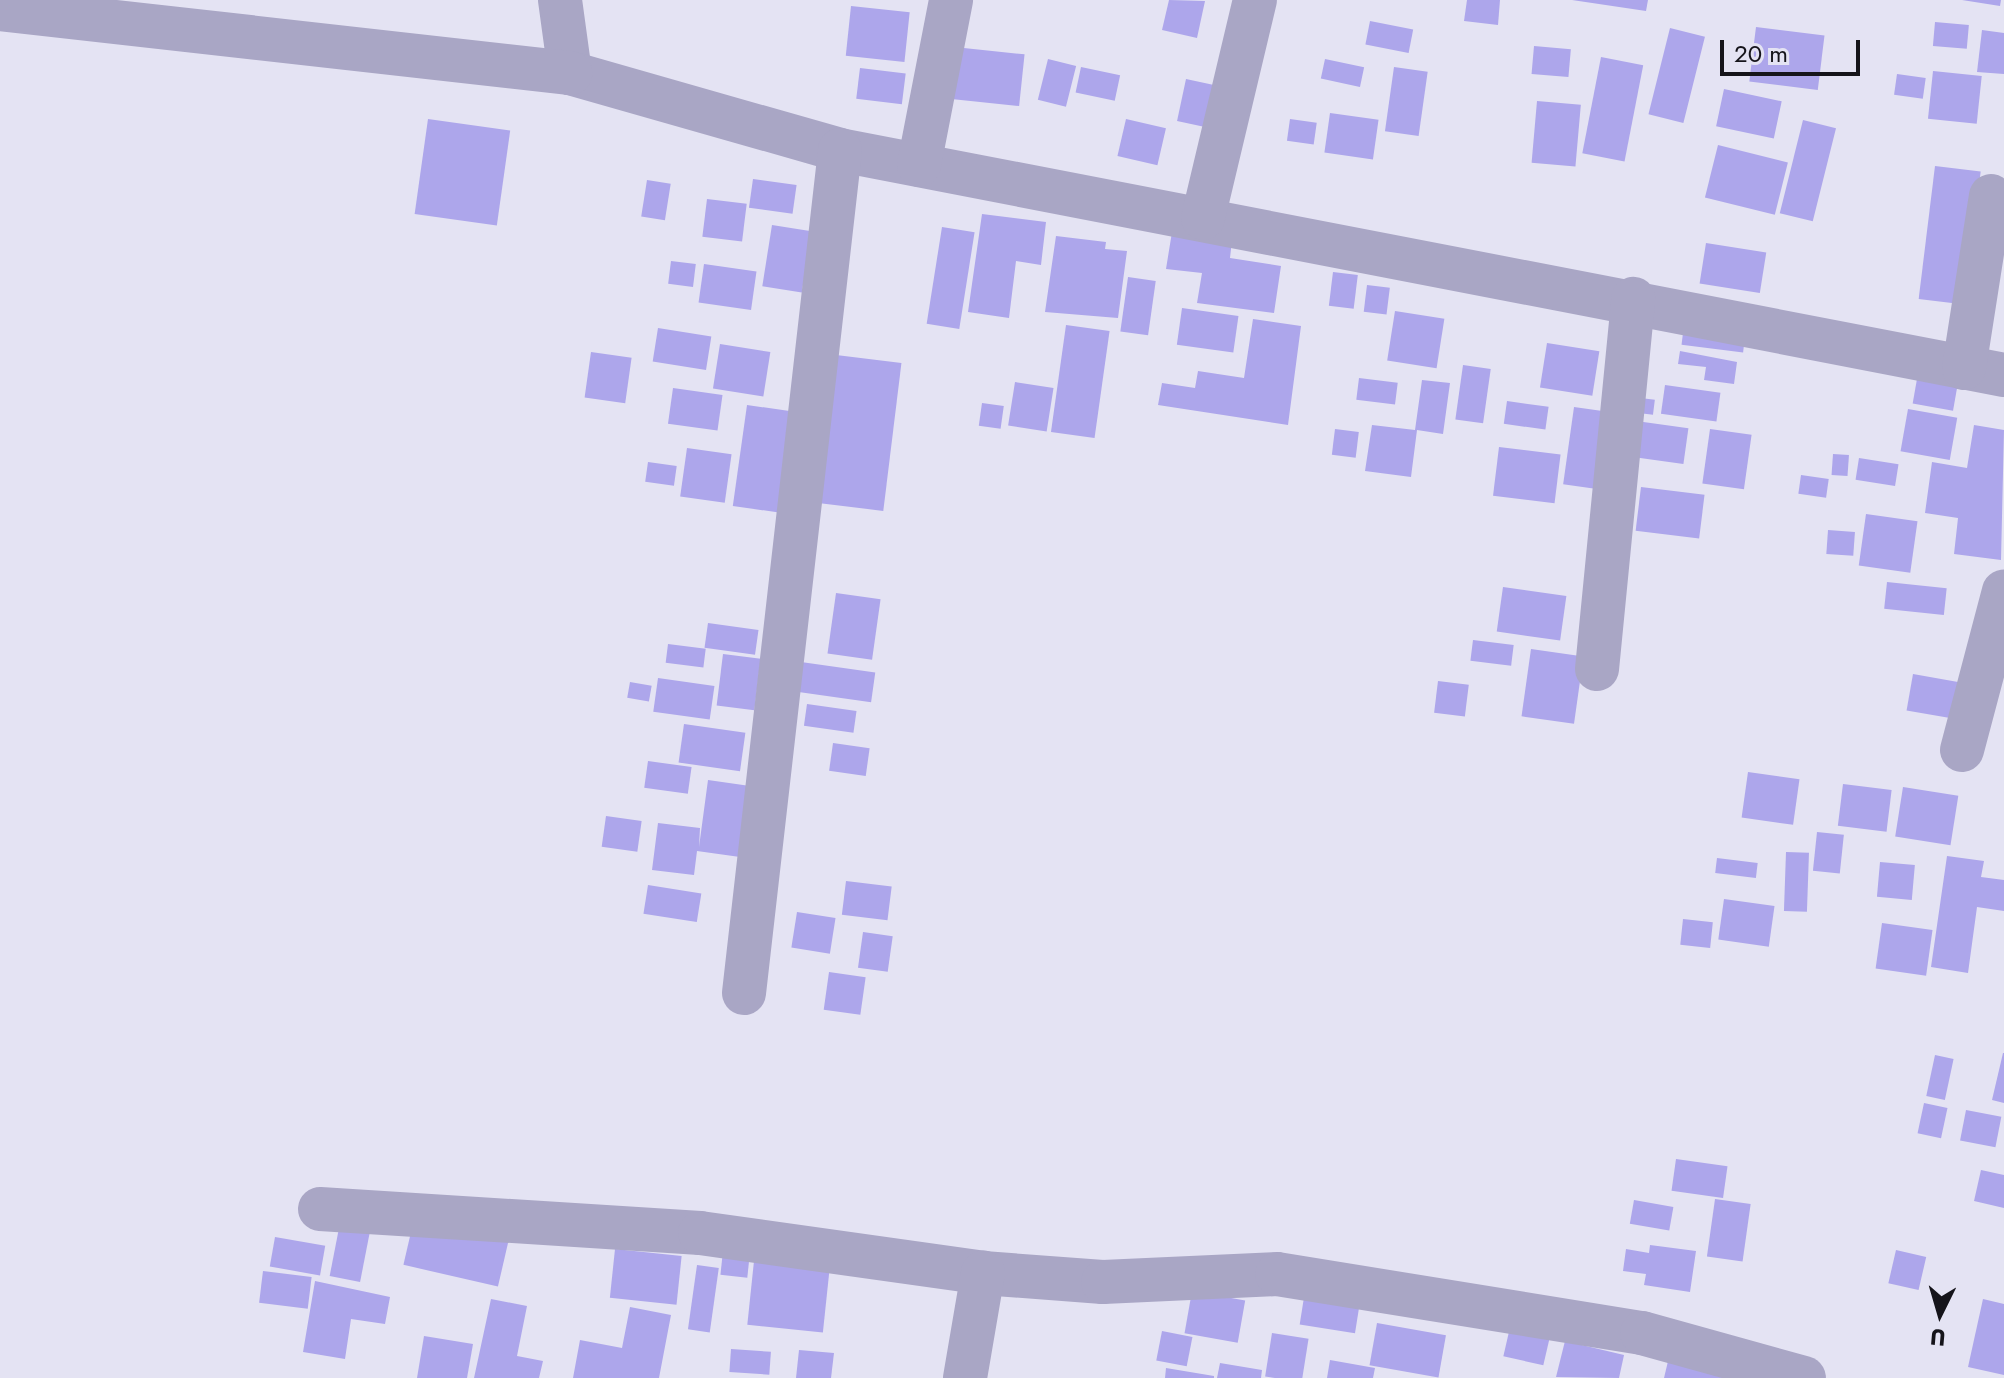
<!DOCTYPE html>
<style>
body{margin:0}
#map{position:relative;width:2004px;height:1378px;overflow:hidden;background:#e4e3f3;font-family:Jost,sans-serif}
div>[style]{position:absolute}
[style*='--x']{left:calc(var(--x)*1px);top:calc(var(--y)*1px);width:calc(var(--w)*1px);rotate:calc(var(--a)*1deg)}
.building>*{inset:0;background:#ada6eb;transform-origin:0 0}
.minor>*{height:44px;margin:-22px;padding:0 22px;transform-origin:22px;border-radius:22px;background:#a9a6c5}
span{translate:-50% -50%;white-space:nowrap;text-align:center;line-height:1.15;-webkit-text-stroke:6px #e4e3f3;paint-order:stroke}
.north{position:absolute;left:1900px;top:1274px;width:80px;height:80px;-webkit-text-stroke:6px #e4e3f3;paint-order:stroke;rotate:185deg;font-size:22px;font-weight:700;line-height:32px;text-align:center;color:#15141a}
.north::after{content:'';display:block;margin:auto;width:28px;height:36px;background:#15141a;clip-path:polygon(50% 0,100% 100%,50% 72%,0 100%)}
.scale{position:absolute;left:1720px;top:40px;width:140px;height:36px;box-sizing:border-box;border:4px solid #15141a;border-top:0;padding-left:10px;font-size:24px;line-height:28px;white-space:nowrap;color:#15141a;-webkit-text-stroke:6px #e4e3f3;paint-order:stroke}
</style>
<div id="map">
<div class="building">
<i style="clip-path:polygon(1169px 0,1205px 1px,1197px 38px,1162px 30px)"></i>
<i style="clip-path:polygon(1467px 0,1500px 0,1498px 25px,1464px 21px)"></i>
<i style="clip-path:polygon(1572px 0,1648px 0,1646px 11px)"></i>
<i style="clip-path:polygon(1962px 0,2001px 0,2000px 6px)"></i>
<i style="left:851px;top:6px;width:59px;height:50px;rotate:6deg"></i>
<i style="left:1370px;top:21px;width:44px;height:24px;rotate:11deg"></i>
<i style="left:1935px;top:22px;width:34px;height:24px;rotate:5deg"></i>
<i style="left:1756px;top:27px;width:69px;height:55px;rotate:7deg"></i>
<i style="left:1670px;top:28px;width:36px;height:89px;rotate:14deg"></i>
<i style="clip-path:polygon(1982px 30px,2004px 33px,2004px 74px,1977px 72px)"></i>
<i style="left:945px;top:46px;width:80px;height:52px;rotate:6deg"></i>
<i style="left:1534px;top:46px;width:37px;height:28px;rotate:5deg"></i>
<i style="left:1601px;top:57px;width:43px;height:98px;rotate:11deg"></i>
<i style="left:1048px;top:59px;width:29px;height:42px;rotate:14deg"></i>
<i style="left:1325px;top:59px;width:40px;height:20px;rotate:12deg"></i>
<i style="left:1081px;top:67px;width:40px;height:26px;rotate:12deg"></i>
<i style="left:1394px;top:67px;width:34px;height:65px;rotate:8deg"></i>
<i style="left:860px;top:68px;width:46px;height:31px;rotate:7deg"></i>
<i style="left:1933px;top:71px;width:49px;height:48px;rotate:6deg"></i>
<i style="left:1897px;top:74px;width:29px;height:21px;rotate:8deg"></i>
<i style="left:1186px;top:79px;width:44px;height:43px;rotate:12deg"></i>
<i style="left:1724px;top:89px;width:59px;height:38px;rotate:12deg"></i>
<i style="left:1537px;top:101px;width:44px;height:62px;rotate:5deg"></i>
<i style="left:1330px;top:113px;width:49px;height:40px;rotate:8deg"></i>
<i style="left:428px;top:119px;width:83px;height:96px;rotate:8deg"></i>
<i style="left:1126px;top:119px;width:41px;height:38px;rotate:13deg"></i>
<i style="left:1290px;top:119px;width:27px;height:22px;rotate:8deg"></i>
<i style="left:1803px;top:120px;width:34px;height:96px;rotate:14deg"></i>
<i style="left:1718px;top:145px;width:72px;height:54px;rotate:14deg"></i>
<i style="left:1935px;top:166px;width:46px;height:134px;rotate:7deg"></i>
<i style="left:753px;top:179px;width:44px;height:29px;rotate:8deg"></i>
<i style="left:647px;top:180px;width:24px;height:37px;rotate:9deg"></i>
<i style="left:707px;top:199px;width:40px;height:38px;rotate:7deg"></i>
<i style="clip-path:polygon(982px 214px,1046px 222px,1041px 265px,1016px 261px,1009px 318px,968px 312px)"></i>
<i style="left:772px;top:225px;width:40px;height:62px;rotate:9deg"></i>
<i style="left:942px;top:227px;width:33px;height:98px;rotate:9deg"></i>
<i style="clip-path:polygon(1172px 232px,1232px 240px,1230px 258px,1281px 266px,1274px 313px,1197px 303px,1202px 273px,1166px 269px)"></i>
<i style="clip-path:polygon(1056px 236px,1106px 242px,1105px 249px,1127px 251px,1118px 318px,1045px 312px)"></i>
<i style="left:1706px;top:243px;width:61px;height:41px;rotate:9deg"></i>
<i style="left:671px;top:261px;width:25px;height:23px;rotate:7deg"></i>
<i style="left:704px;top:264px;width:53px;height:39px;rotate:8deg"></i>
<i style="left:1333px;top:272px;width:25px;height:34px;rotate:7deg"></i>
<i style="left:1128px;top:277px;width:28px;height:55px;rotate:8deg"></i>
<i style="left:1367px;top:285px;width:23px;height:27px;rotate:7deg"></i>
<i style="left:1182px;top:308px;width:57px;height:37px;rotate:8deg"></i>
<i style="left:1395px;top:311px;width:50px;height:50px;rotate:9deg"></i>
<i style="clip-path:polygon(1253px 319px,1301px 326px,1288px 425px,1158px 405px,1162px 383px,1195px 388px,1198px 371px,1244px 378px)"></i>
<i style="left:1066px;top:325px;width:44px;height:108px;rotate:8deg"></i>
<i style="left:1684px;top:325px;width:62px;height:20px;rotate:7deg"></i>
<i style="left:658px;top:328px;width:54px;height:34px;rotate:9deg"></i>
<i style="left:1547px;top:343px;width:53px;height:45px;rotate:9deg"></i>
<i style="left:720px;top:344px;width:51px;height:45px;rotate:9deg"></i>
<i style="clip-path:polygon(1680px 351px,1737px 362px,1734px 384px,1704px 380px,1706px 367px,1678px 364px)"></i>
<i style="left:591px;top:352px;width:41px;height:46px;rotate:8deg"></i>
<i style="left:828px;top:354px;width:74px;height:149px;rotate:7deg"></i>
<i style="left:1463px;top:365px;width:28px;height:55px;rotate:8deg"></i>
<i style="left:1359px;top:378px;width:39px;height:22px;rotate:7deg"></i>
<i style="left:1917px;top:379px;width:41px;height:25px;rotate:10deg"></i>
<i style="clip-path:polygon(1422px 380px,1450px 383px,1443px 434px,1417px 430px,1411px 477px,1365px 471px,1372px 425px,1415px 430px)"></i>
<i style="left:1015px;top:382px;width:39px;height:44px;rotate:9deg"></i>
<i style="left:1665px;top:385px;width:56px;height:29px;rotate:8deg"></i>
<i style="left:673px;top:388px;width:50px;height:36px;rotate:8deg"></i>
<i style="left:1632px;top:397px;width:23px;height:15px;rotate:7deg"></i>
<i style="left:1507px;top:401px;width:42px;height:23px;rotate:8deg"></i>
<i style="left:982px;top:403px;width:22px;height:23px;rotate:8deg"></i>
<i style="left:747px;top:405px;width:55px;height:102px;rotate:8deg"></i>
<i style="left:1574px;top:407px;width:43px;height:78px;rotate:8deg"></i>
<i style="left:1908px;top:409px;width:50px;height:43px;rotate:10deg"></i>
<i style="left:1629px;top:420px;width:60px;height:36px;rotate:8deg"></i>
<i style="clip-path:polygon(1974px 425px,2004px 430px,2001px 560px,1954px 554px,1958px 518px,1925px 513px,1932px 462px,1967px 468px)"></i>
<i style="left:1335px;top:429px;width:24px;height:26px;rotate:7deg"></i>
<i style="left:1710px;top:429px;width:42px;height:55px;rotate:8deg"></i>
<i style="left:1499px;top:447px;width:62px;height:49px;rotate:7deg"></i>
<i style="left:687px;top:448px;width:45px;height:49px;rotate:8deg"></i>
<i style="left:1833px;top:454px;width:16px;height:21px;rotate:4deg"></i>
<i style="left:1859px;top:458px;width:40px;height:22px;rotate:9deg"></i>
<i style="left:648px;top:462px;width:29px;height:20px;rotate:8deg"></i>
<i style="left:1801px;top:475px;width:28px;height:19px;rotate:8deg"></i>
<i style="left:1641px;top:487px;width:64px;height:44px;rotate:7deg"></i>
<i style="left:1866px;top:514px;width:52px;height:52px;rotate:8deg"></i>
<i style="left:1828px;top:530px;width:27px;height:24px;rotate:4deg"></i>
<i style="left:1887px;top:582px;width:60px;height:27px;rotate:6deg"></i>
<i style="left:1503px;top:587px;width:64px;height:45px;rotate:8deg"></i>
<i style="left:836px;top:593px;width:45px;height:61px;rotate:8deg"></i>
<i style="left:708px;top:623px;width:51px;height:25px;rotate:8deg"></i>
<i style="left:1473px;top:640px;width:41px;height:21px;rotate:7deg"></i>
<i style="left:668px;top:644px;width:38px;height:19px;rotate:7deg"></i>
<i style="left:1531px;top:649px;width:53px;height:68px;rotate:8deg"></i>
<i style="left:723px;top:654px;width:38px;height:52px;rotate:7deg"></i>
<i style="left:801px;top:662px;width:75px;height:30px;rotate:8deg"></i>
<i style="left:1913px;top:674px;width:50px;height:37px;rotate:10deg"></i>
<i style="left:658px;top:678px;width:57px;height:34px;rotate:8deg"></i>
<i style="left:1438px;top:681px;width:31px;height:32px;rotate:7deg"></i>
<i style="left:630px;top:682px;width:22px;height:16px;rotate:10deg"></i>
<i style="left:807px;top:704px;width:50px;height:22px;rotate:8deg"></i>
<i style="left:684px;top:724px;width:62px;height:39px;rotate:8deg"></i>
<i style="left:833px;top:743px;width:37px;height:28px;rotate:8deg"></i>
<i style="left:648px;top:761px;width:44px;height:27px;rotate:8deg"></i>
<i style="left:1748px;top:772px;width:52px;height:46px;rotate:8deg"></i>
<i style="clip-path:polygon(708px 780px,750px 786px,740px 857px,697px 851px,694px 875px,652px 870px,658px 823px,700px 828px,699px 847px)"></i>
<i style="left:1843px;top:784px;width:49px;height:42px;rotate:7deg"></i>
<i style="left:1903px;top:787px;width:56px;height:50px;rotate:9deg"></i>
<i style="left:606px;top:816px;width:36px;height:31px;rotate:8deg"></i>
<i style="left:1817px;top:832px;width:27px;height:39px;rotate:6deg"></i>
<i style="left:1786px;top:852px;width:23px;height:59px;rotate:2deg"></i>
<i style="clip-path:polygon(1947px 856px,1984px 861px,1981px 877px,2004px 880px,2004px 911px,1977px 907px,1968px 973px,1931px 967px)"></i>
<i style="left:1717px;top:858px;width:41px;height:15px;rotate:7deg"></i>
<i style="left:1880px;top:862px;width:35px;height:35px;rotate:5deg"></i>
<i style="left:846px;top:881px;width:46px;height:34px;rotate:7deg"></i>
<i style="left:648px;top:885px;width:54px;height:29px;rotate:9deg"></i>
<i style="left:1724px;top:899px;width:51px;height:41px;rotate:8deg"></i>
<i style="left:797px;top:912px;width:39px;height:36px;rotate:9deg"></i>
<i style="left:1683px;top:919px;width:30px;height:26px;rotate:6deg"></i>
<i style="left:1882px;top:923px;width:51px;height:46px;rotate:8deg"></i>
<i style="left:863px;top:932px;width:30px;height:36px;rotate:8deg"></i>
<i style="left:829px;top:972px;width:37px;height:38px;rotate:8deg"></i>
<i style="clip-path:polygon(2003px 1053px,2004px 1053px,2004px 1103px,1992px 1100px)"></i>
<i style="left:1935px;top:1055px;width:19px;height:42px;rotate:12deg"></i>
<i style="left:1924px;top:1103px;width:24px;height:31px;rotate:12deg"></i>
<i style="left:1966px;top:1110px;width:36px;height:31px;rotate:11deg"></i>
<i style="left:1676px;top:1159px;width:52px;height:32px;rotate:8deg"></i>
<i style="clip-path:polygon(1981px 1170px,2004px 1175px,2004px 1208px,1974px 1201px)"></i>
<i style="left:1715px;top:1199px;width:36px;height:58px;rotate:8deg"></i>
<i style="left:1634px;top:1200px;width:40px;height:24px;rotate:10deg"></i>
<i style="left:414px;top:1219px;width:97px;height:47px;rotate:13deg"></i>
<i style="left:339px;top:1228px;width:31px;height:49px;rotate:11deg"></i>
<i style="left:275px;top:1237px;width:51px;height:30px;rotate:10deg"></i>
<i style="left:724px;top:1241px;width:27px;height:34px;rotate:6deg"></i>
<i style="clip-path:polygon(1650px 1245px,1696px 1251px,1690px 1292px,1644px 1285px,1646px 1274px,1623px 1271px,1626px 1249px,1649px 1253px)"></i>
<i style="left:615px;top:1249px;width:67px;height:49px;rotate:6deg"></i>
<i style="left:1896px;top:1250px;width:31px;height:34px;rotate:13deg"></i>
<i style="left:754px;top:1261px;width:76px;height:64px;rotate:6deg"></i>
<i style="left:697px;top:1265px;width:22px;height:65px;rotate:8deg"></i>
<i style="left:263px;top:1271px;width:49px;height:32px;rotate:7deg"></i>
<i style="clip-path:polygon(315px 1281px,390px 1297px,385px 1324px,351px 1319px,345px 1359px,303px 1352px)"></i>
<i style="left:1192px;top:1291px;width:54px;height:43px;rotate:10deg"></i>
<i style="left:1305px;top:1291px;width:56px;height:34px;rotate:9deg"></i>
<i style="clip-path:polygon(491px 1299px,527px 1306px,517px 1356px,543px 1361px,539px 1378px,474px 1378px)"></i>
<i style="clip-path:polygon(1983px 1299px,2004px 1304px,2004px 1375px,1968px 1367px)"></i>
<i style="clip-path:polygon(630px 1307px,671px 1315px,659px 1378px,573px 1378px,580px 1340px,622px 1348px)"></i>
<i style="left:1377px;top:1323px;width:70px;height:43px;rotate:10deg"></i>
<i style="left:1511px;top:1323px;width:41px;height:34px;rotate:13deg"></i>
<i style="left:1162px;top:1331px;width:31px;height:30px;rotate:11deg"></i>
<i style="left:1272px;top:1333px;width:37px;height:44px;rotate:9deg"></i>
<i style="clip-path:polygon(424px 1336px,473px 1344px,467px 1378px,417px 1378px)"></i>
<i style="clip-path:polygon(1565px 1341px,1624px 1355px,1619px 1378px,1556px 1377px)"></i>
<i style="left:731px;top:1349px;width:40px;height:23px;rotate:4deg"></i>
<i style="clip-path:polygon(799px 1350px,834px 1353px,831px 1378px,796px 1378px)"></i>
<i style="clip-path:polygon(1669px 1357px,1735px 1378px,1664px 1378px)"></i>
<i style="clip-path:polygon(1330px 1360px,1375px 1368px,1373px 1378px,1327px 1378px)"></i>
<i style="clip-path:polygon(1220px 1363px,1262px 1370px,1261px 1378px,1217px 1378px)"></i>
<i style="clip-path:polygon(1166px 1368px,1214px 1376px,1214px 1378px,1165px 1378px)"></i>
</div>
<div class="minor">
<i style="--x:560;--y:0;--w:74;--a:82.2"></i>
<i style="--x:570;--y:73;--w:281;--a:15.9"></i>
<i style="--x:840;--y:150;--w:1186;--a:10.94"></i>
<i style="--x:0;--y:9;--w:574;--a:6.41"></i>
<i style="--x:919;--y:165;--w:168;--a:-79"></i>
<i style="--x:1203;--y:218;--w:224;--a:-76.6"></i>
<i style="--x:1964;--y:368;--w:174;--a:-81.1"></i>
<i style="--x:1597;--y:669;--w:372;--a:-84.4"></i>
<i style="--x:1962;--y:750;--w:164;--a:-75.2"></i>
<i style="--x:744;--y:993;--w:848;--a:-83.5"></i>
<i style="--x:320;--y:1209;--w:381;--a:3.6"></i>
<i style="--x:700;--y:1233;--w:286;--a:8"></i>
<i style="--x:983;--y:1273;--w:120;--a:4.3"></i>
<i style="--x:1103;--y:1282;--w:174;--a:-2.6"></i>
<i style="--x:1277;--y:1274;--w:370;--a:9.2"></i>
<i style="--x:1642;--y:1333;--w:168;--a:15.5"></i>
<i style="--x:965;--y:1378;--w:107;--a:-80.3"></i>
</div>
<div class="north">U</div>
<div class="scale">20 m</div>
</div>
